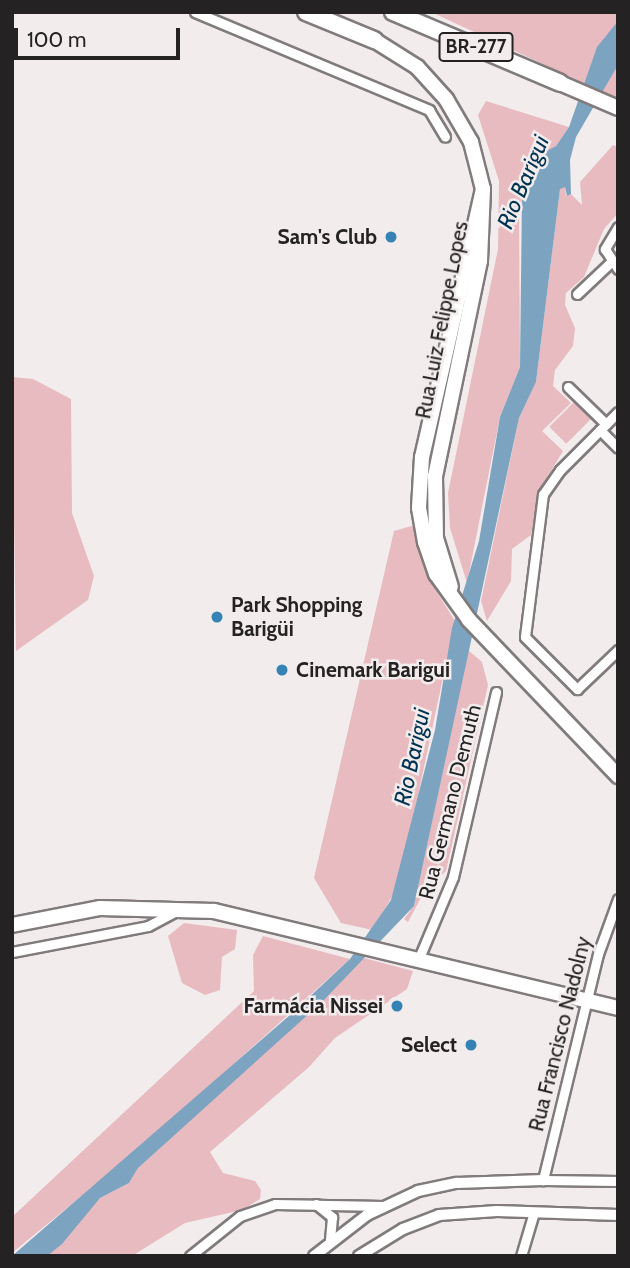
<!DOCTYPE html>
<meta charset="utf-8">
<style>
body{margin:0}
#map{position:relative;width:630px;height:1268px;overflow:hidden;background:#f2ecec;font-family:Cabin,sans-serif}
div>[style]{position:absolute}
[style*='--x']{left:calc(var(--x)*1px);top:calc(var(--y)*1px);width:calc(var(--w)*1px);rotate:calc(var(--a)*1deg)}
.green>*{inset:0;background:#e8bbc0;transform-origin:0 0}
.water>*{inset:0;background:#7ca4c1}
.roads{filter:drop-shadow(2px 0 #817b7c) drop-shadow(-2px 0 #817b7c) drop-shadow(0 2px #817b7c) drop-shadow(0 -2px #817b7c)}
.minor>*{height:9px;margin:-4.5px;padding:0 4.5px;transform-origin:4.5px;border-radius:4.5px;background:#fff}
.tertiary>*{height:10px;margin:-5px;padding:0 5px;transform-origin:5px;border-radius:5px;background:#fff}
.primary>*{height:14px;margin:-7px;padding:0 7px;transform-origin:7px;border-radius:7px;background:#fff}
.motorway>*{height:16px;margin:-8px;padding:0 8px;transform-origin:8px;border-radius:8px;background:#fff}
.dots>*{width:19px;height:19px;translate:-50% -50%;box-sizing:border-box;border:4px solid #f2ecec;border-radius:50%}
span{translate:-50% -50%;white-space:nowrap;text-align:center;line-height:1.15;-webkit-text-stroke:5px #f2ecec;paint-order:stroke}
.shield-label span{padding:2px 5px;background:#f2ecec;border:2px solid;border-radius:5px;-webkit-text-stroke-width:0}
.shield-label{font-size:19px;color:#242222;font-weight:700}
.poi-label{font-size:21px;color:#242222;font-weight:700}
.right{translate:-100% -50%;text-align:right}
.left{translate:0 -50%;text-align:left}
.street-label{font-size:21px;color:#242222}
.water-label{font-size:23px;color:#003351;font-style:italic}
.frame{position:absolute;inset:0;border:14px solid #242222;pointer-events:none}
.scale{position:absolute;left:14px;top:28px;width:166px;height:32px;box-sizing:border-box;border:4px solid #242222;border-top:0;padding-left:9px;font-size:21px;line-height:24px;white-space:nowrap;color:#242222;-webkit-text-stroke:5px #f2ecec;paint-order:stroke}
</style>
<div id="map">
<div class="green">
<i style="clip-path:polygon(431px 12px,618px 12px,618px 99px)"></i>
<i style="clip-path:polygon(486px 101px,569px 127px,556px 146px,529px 166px,519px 212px,520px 367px,500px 417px,467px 583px,450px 528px,448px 493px,498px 249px,499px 181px,478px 115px)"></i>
<i style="clip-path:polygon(613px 145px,618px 147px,618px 213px,604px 229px,584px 277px,566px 293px,565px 305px,575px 328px,573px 346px,555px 370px,553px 386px,571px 403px,542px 431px,563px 451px,539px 491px,531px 535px,512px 549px,511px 581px,487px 621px,481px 601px,519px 418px,536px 382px,560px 188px,565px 187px,566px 196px,571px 194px,582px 205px,580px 182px)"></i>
<i style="clip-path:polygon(12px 377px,33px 379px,71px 399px,72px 513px,94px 576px,88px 600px,16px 651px)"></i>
<i style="left:574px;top:402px;width:24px;height:35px;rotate:45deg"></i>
<i style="clip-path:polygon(415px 525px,430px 581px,455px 621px,399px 885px,372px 930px,341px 923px,314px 878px,394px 531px)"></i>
<i style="clip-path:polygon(468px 650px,482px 662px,488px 685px,446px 871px,425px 890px,408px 922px,404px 919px,414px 906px)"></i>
<i style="clip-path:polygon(184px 923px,237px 930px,235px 949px,222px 957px,220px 990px,205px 995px,182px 983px,168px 936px)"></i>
<i style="clip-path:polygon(263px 936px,350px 959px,145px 1144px,12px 1253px,12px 1217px,254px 991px,253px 955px)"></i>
<i style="clip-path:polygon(364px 958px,413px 971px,407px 989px,335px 1038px,309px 1067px,210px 1152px,223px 1173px,255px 1181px,261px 1190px,260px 1199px,242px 1210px,185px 1223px,132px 1256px,47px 1256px,100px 1198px,129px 1183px,138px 1168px)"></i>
</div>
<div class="water">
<i style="clip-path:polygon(618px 21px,618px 65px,576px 137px,570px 160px,571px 194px,567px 196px,565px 187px,560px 189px,536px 382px,519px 418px,414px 906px,322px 1002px,138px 1168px,129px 1183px,100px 1198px,62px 1244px,47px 1256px,12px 1256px,290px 1015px,350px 959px,391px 900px,435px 730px,452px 628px,479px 541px,500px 417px,520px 367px,522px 193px,534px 158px,556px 146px,569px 127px,597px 47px)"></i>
</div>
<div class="roads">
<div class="minor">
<i style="--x:195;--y:12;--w:254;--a:22.7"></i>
<i style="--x:429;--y:110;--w:31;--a:59"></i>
<i style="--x:618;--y:227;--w:26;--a:121"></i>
<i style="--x:605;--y:249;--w:24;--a:57"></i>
<i style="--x:577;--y:294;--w:47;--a:-43.3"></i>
<i style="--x:568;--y:387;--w:53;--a:44.2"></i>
<i style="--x:618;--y:412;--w:82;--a:135"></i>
<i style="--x:560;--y:470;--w:29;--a:125"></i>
<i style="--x:543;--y:494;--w:144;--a:97.2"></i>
<i style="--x:525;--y:637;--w:74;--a:45"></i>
<i style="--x:577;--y:689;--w:57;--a:-43.6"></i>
<i style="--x:600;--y:430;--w:25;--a:45"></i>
<i style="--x:618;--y:899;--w:59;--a:110"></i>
<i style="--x:598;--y:954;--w:233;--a:103.7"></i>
<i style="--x:543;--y:1180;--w:75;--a:0.8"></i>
<i style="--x:12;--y:952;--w:138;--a:-10.8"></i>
<i style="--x:148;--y:926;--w:34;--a:-28"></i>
<i style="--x:419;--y:958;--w:88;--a:-67.2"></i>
<i style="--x:453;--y:877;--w:190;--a:-76.9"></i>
<i style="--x:316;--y:1204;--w:21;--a:39"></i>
<i style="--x:332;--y:1217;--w:24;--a:95"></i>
<i style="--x:190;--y:1256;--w:64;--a:-38.7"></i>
<i style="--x:240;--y:1216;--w:37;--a:-19"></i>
<i style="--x:275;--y:1204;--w:108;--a:1.1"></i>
<i style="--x:521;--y:1256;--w:46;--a:-73.5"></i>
</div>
<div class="tertiary">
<i style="--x:314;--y:1256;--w:67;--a:-37.7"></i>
<i style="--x:367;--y:1215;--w:56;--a:-25.2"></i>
<i style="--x:418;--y:1191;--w:40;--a:-12"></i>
<i style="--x:457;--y:1183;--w:86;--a:-2"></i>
<i style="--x:359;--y:1256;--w:52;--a:-31.5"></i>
<i style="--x:403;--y:1229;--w:39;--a:-21"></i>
<i style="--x:439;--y:1215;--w:58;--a:-3.9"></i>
<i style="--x:497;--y:1211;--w:121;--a:1.9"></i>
</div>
<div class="primary">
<i style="--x:374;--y:40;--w:51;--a:32.1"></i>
<i style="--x:417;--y:67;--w:43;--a:47.8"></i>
<i style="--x:446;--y:99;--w:50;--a:59.8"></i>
<i style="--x:471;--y:142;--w:49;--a:75.7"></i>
<i style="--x:483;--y:189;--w:72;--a:92.4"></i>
<i style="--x:480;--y:261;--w:220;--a:101.8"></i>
<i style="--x:435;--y:476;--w:62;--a:89.1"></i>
<i style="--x:436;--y:538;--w:51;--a:73"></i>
<i style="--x:560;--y:83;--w:63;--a:23.3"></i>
<i style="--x:483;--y:189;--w:275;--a:102.8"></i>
<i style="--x:422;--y:457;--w:51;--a:93.4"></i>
<i style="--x:419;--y:508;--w:35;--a:80"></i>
<i style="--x:425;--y:542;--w:34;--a:71"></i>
<i style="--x:436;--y:574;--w:57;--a:54.3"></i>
<i style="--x:469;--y:620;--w:216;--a:46.3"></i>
<i style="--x:12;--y:925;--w:90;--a:-10.9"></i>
<i style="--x:100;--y:908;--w:114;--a:1.5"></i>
<i style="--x:214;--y:911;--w:415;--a:13.5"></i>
</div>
<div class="motorway">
<i style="--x:306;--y:12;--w:74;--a:22.4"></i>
<i style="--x:393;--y:12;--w:181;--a:23"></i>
</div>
</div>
<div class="dots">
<i style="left:391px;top:237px;background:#3483b4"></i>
<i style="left:217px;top:617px;background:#3483b4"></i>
<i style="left:282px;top:670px;background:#3483b4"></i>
<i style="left:397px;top:1006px;background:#3483b4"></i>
<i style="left:471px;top:1045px;background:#3483b4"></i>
</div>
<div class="shield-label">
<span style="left:476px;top:47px">BR-277</span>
</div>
<div class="poi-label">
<span class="right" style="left:377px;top:237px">Sam's Club</span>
<span class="left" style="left:231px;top:617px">Park Shopping<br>Barigüi</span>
<span class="left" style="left:296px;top:670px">Cinemark Barigui</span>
<span class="right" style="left:383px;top:1006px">Farmácia Nissei</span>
<span class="right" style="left:457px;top:1045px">Select</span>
</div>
<div class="street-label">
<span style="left:442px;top:320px;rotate:-79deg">Rua Luiz Felippe Lopes</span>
<span style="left:450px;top:802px;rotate:-76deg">Rua Germano Demuth</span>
<span style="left:560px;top:1034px;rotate:-76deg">Rua Francisco Nadolny</span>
</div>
<div class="water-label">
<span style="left:523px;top:182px;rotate:-67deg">Rio Barigui</span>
<span style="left:412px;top:757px;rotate:-78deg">Rio Barigui</span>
</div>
<div class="frame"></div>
<div class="scale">100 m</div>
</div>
